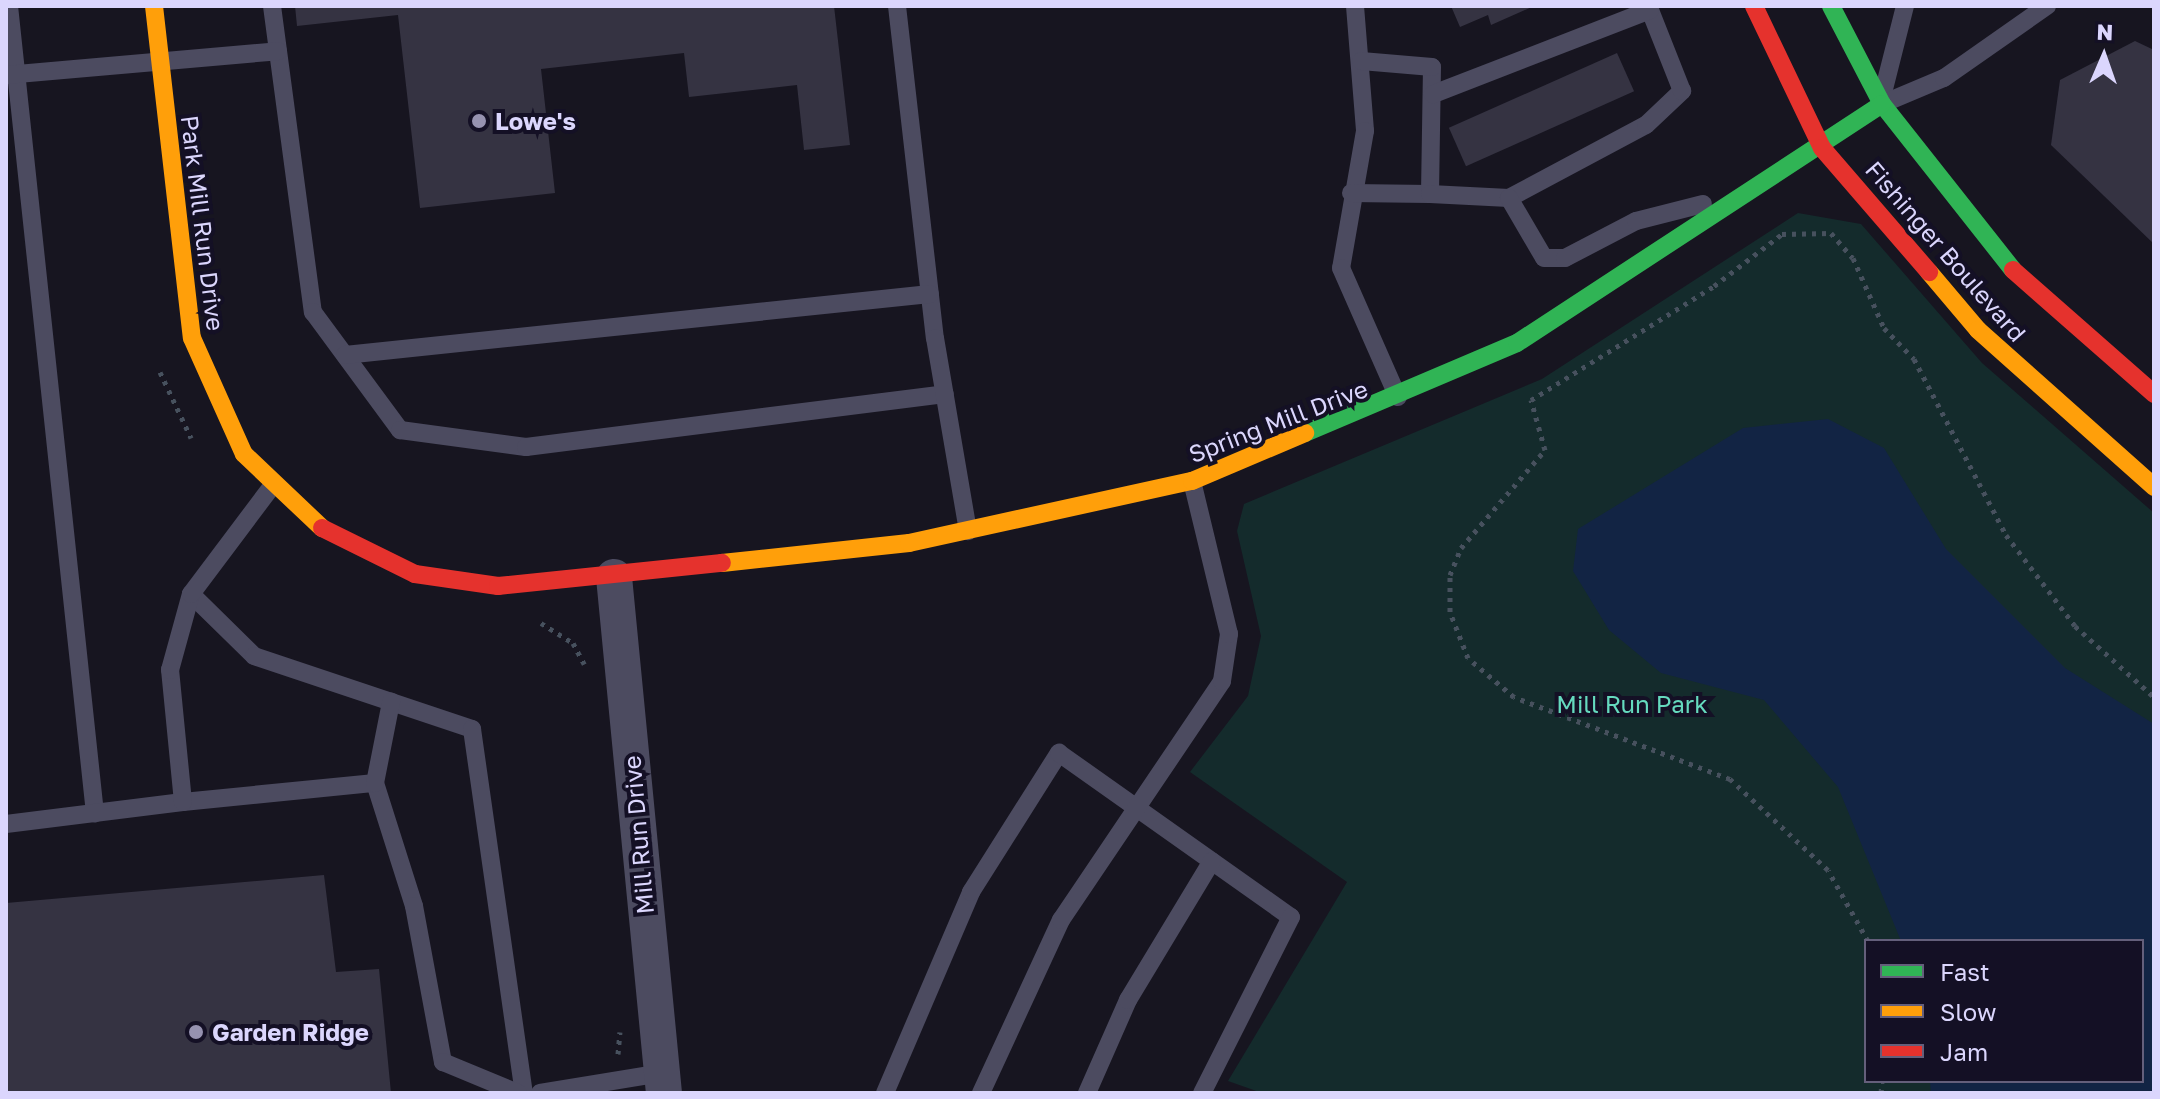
<!DOCTYPE html>
<style>
body{margin:0}
#map{position:relative;width:2160px;height:1099px;overflow:hidden;background:#171520;font-family:"Golos Text",sans-serif}
div>[style]{position:absolute}
[style*='--x']{left:calc(var(--x)*1px);top:calc(var(--y)*1px);width:calc(var(--w)*1px);rotate:calc(var(--a)*1deg)}
.green>*{inset:0;background:#142b2c}
.water>*{inset:0;background:#122444}
.building>*{inset:0;background:#353342;transform-origin:0 0}
.path>*{height:5px;margin-top:-2.5px;transform-origin:0;background:repeating-linear-gradient(90deg,#47515e 0 4px,transparent 0 10px)}
.lane>*{height:18px;margin:-9px;padding:0 9px;transform-origin:9px;border-radius:9px;background:#4c4b60}
.street>*{height:36px;margin:-18px;padding:0 18px;transform-origin:18px;border-radius:18px;background:#4c4b60}
.fast>*{height:18px;margin:-9px;padding:0 9px;transform-origin:9px;border-radius:9px;background:#30b455}
.slow>*{height:18px;margin:-9px;padding:0 9px;transform-origin:9px;border-radius:9px;background:#ff9f0a}
.jam>*{height:18px;margin:-9px;padding:0 9px;transform-origin:9px;border-radius:9px;background:#e5322d}
.dots>*{width:22px;height:22px;translate:-50% -50%;box-sizing:border-box;border:4px solid #141025;border-radius:50%}
span{translate:-50% -50%;white-space:nowrap;text-align:center;line-height:1.15;-webkit-text-stroke:8px #141025;paint-order:stroke}
.poi-label{font-size:24px;color:#dbd6fd;font-weight:700}
.left{translate:0 -50%;text-align:left}
.street-label{font-size:24px;color:#dbd6fd}
.park-label{font-size:24px;color:#65dabe}
.frame{position:absolute;inset:0;border:8px solid #dbd6fd;pointer-events:none}
.legend{position:absolute;left:1864px;top:939px;width:280px;height:144px;box-sizing:border-box;background:#141025;border:2px solid #645f7b;margin:0;padding:10px 14px;list-style:none;font-size:24px;color:#dbd6fd}
.legend li{display:flex;align-items:center;gap:16px;height:40px}
.legend b{width:40px;border:2px solid #645f7b}
.north{position:absolute;left:2064px;top:16px;width:80px;height:80px;-webkit-text-stroke:6px #141025;paint-order:stroke;rotate:2deg;font-size:22px;font-weight:700;line-height:32px;text-align:center;color:#dbd6fd}
.north::after{content:'';display:block;margin:auto;width:28px;height:36px;background:#dbd6fd;clip-path:polygon(50% 0,100% 100%,50% 72%,0 100%)}
</style>
<div id="map">
<div class="green">
<i style="clip-path:polygon(evenodd,1798px 213px,1861px 224px,1982px 363px,2154px 513px,2154px 1093px,1262px 1093px,1228px 1081px,1347px 882px,1190px 772px,1248px 696px,1261px 636px,1237px 531px,1244px 504px,1542px 379px,1798px 213px,1866px 941px,2142px 941px,2142px 1081px,1866px 1081px,1866px 941px)"></i>
</div>
<div class="water">
<i style="clip-path:polygon(1828px 419px,1884px 448px,1946px 549px,2065px 668px,2154px 724px,2154px 1093px,1931px 1093px,1930px 1081px,2142px 1081px,2142px 941px,1901px 941px,1838px 787px,1764px 700px,1661px 673px,1609px 630px,1573px 571px,1578px 529px,1743px 428px)"></i>
</div>
<div class="building">
<i style="clip-path:polygon(295px 6px,834px 6px,850px 145px,804px 150px,797px 85px,689px 97px,684px 53px,541px 69px,555px 193px,420px 208px,398px 15px,297px 26px)"></i>
<i style="clip-path:polygon(1451px 6px,1534px 6px,1491px 25px,1488px 15px,1460px 27px)"></i>
<i style="clip-path:polygon(2135px 41px,2154px 50px,2154px 244px,2051px 145px,2060px 80px)"></i>
<i style="left:1617px;top:53px;width:42px;height:184px;rotate:66deg"></i>
<i style="clip-path:polygon(324px 875px,336px 972px,379px 969px,391px 1093px,6px 1093px,6px 903px)"></i>
</div>
<div class="path">
<i style="--x:160;--y:372;--w:73;--a:64.8"></i>
<i style="--x:541;--y:623;--w:38;--a:32"></i>
<i style="--x:573;--y:643;--w:24;--a:62"></i>
<i style="--x:1868;--y:941;--w:81;--a:-119.4"></i>
<i style="--x:1828;--y:870;--w:134;--a:-137.1"></i>
<i style="--x:1730;--y:779;--w:231;--a:-159.2"></i>
<i style="--x:1514;--y:697;--w:60;--a:-139.7"></i>
<i style="--x:1468;--y:658;--w:49;--a:-111.4"></i>
<i style="--x:1450;--y:612;--w:37;--a:-90"></i>
<i style="--x:1450;--y:575;--w:29;--a:-68"></i>
<i style="--x:1461;--y:548;--w:129;--a:-49.4"></i>
<i style="--x:1545;--y:450;--w:52;--a:-105.6"></i>
<i style="--x:1531;--y:400;--w:216;--a:-31.9"></i>
<i style="--x:1714;--y:286;--w:86;--a:-37.4"></i>
<i style="--x:1782;--y:234;--w:49;--a:-1.2"></i>
<i style="--x:1831;--y:233;--w:33;--a:49"></i>
<i style="--x:1853;--y:258;--w:77;--a:66.1"></i>
<i style="--x:1884;--y:328;--w:43;--a:45.9"></i>
<i style="--x:1914;--y:359;--w:199;--a:62.4"></i>
<i style="--x:2006;--y:535;--w:114;--a:52.8"></i>
<i style="--x:2075;--y:626;--w:106;--a:41.9"></i>
<i style="--x:618;--y:1054;--w:22;--a:-85"></i>
<i style="--x:1881;--y:1093;--w:12;--a:-85"></i>
</div>
<div class="lane">
<i style="--x:9;--y:6;--w:812;--a:83.92"></i>
<i style="--x:272;--y:6;--w:309;--a:82.4"></i>
<i style="--x:313;--y:312;--w:147;--a:53.6"></i>
<i style="--x:400;--y:430;--w:127;--a:7.7"></i>
<i style="--x:526;--y:447;--w:422;--a:-7.2"></i>
<i style="--x:897;--y:6;--w:334;--a:83.5"></i>
<i style="--x:935;--y:338;--w:196;--a:80.3"></i>
<i style="--x:1355;--y:6;--w:125;--a:85.4"></i>
<i style="--x:1365;--y:131;--w:139;--a:99.9"></i>
<i style="--x:1341;--y:268;--w:141;--a:66.2"></i>
<i style="--x:6;--y:75;--w:273;--a:-5"></i>
<i style="--x:1884;--y:89;--w:86;--a:-75.8"></i>
<i style="--x:1882;--y:104;--w:67;--a:-22.8"></i>
<i style="--x:1944;--y:78;--w:126;--a:-35"></i>
<i style="--x:1351;--y:193;--w:79;--a:0.7"></i>
<i style="--x:1430;--y:194;--w:127;--a:-89.1"></i>
<i style="--x:1432;--y:67;--w:71;--a:-175.2"></i>
<i style="--x:1430;--y:194;--w:79;--a:2.9"></i>
<i style="--x:1509;--y:198;--w:155;--a:-28.1"></i>
<i style="--x:1646;--y:125;--w:50;--a:-43.4"></i>
<i style="--x:1682;--y:91;--w:87;--a:-111.6"></i>
<i style="--x:1650;--y:10;--w:233;--a:158.8"></i>
<i style="--x:1509;--y:198;--w:69;--a:59.7"></i>
<i style="--x:1544;--y:258;--w:21;--a:0"></i>
<i style="--x:1565;--y:258;--w:80;--a:-27.5"></i>
<i style="--x:1636;--y:221;--w:69;--a:-14.2"></i>
<i style="--x:345;--y:355;--w:588;--a:-5.95"></i>
<i style="--x:191;--y:594;--w:88;--a:44.5"></i>
<i style="--x:254;--y:656;--w:230;--a:18.5"></i>
<i style="--x:472;--y:729;--w:368;--a:81.9"></i>
<i style="--x:375;--y:783;--w:129;--a:72.4"></i>
<i style="--x:414;--y:906;--w:159;--a:79.5"></i>
<i style="--x:443;--y:1062;--w:81;--a:22.5"></i>
<i style="--x:183;--y:802;--w:193;--a:-5.7"></i>
<i style="--x:375;--y:783;--w:83;--a:-78.8"></i>
<i style="--x:6;--y:824;--w:178;--a:-7.1"></i>
<i style="--x:183;--y:802;--w:133;--a:-95.6"></i>
<i style="--x:170;--y:670;--w:79;--a:-74.6"></i>
<i style="--x:191;--y:594;--w:135;--a:-53.1"></i>
<i style="--x:540;--y:1093;--w:124;--a:-9.3"></i>
<i style="--x:885;--y:1093;--w:219;--a:-66.8"></i>
<i style="--x:971;--y:892;--w:165;--a:-57.7"></i>
<i style="--x:1059;--y:753;--w:284;--a:35.3"></i>
<i style="--x:1291;--y:917;--w:197;--a:116.8"></i>
<i style="--x:981;--y:1093;--w:191;--a:-65.2"></i>
<i style="--x:1061;--y:920;--w:288;--a:-56"></i>
<i style="--x:1222;--y:681;--w:48;--a:-81.5"></i>
<i style="--x:1229;--y:634;--w:157;--a:-103.6"></i>
<i style="--x:1087;--y:1093;--w:102;--a:-66.2"></i>
<i style="--x:1128;--y:1000;--w:162;--a:-58.9"></i>
</div>
<div class="street">
<i style="--x:614;--y:577;--w:518;--a:84.47"></i>
</div>
<div class="fast">
<i style="--x:1831;--y:6;--w:110;--a:62.5"></i>
<i style="--x:1882;--y:104;--w:211;--a:51.7"></i>
<i style="--x:1305;--y:433;--w:230;--a:-23"></i>
<i style="--x:1517;--y:343;--w:436;--a:-33.2"></i>
</div>
<div class="slow">
<i style="--x:154;--y:6;--w:334;--a:83.5"></i>
<i style="--x:192;--y:338;--w:127;--a:65.9"></i>
<i style="--x:244;--y:454;--w:108;--a:43.5"></i>
<i style="--x:1929;--y:272;--w:76;--a:49.8"></i>
<i style="--x:1978;--y:330;--w:236;--a:41.7"></i>
<i style="--x:722;--y:563;--w:188;--a:-6.1"></i>
<i style="--x:909;--y:543;--w:290;--a:-12.4"></i>
<i style="--x:1192;--y:481;--w:123;--a:-23"></i>
</div>
<div class="jam">
<i style="--x:1754;--y:6;--w:157;--a:64.4"></i>
<i style="--x:1822;--y:148;--w:164;--a:49.2"></i>
<i style="--x:2013;--y:270;--w:188;--a:41.3"></i>
<i style="--x:322;--y:528;--w:104;--a:26.3"></i>
<i style="--x:415;--y:574;--w:84;--a:8.2"></i>
<i style="--x:498;--y:586;--w:225;--a:-5.9"></i>
</div>
<div class="dots">
<i style="left:479px;top:121px;background:#9692b0"></i>
<i style="left:196px;top:1032px;background:#9692b0"></i>
</div>
<div class="poi-label">
<span class="left" style="left:495px;top:121px">Lowe's</span>
<span class="left" style="left:212px;top:1032px">Garden Ridge</span>
</div>
<div class="street-label">
<span style="left:203px;top:223px;rotate:83deg">Park Mill Run Drive</span>
<span style="left:1946px;top:251px;rotate:49deg">Fishinger Boulevard</span>
<span style="left:1278px;top:421px;rotate:-21deg">Spring Mill Drive</span>
<span style="left:638px;top:835px;rotate:-95deg">Mill Run Drive</span>
</div>
<div class="park-label">
<span style="left:1632px;top:704px">Mill Run Park</span>
</div>
<div class="frame"></div>
<ul class="legend">
<li><b style="height:10px;background:#30b455"></b>Fast</li>
<li><b style="height:10px;background:#ff9f0a"></b>Slow</li>
<li><b style="height:10px;background:#e5322d"></b>Jam</li>
</ul>
<div class="north">N</div>
</div>
